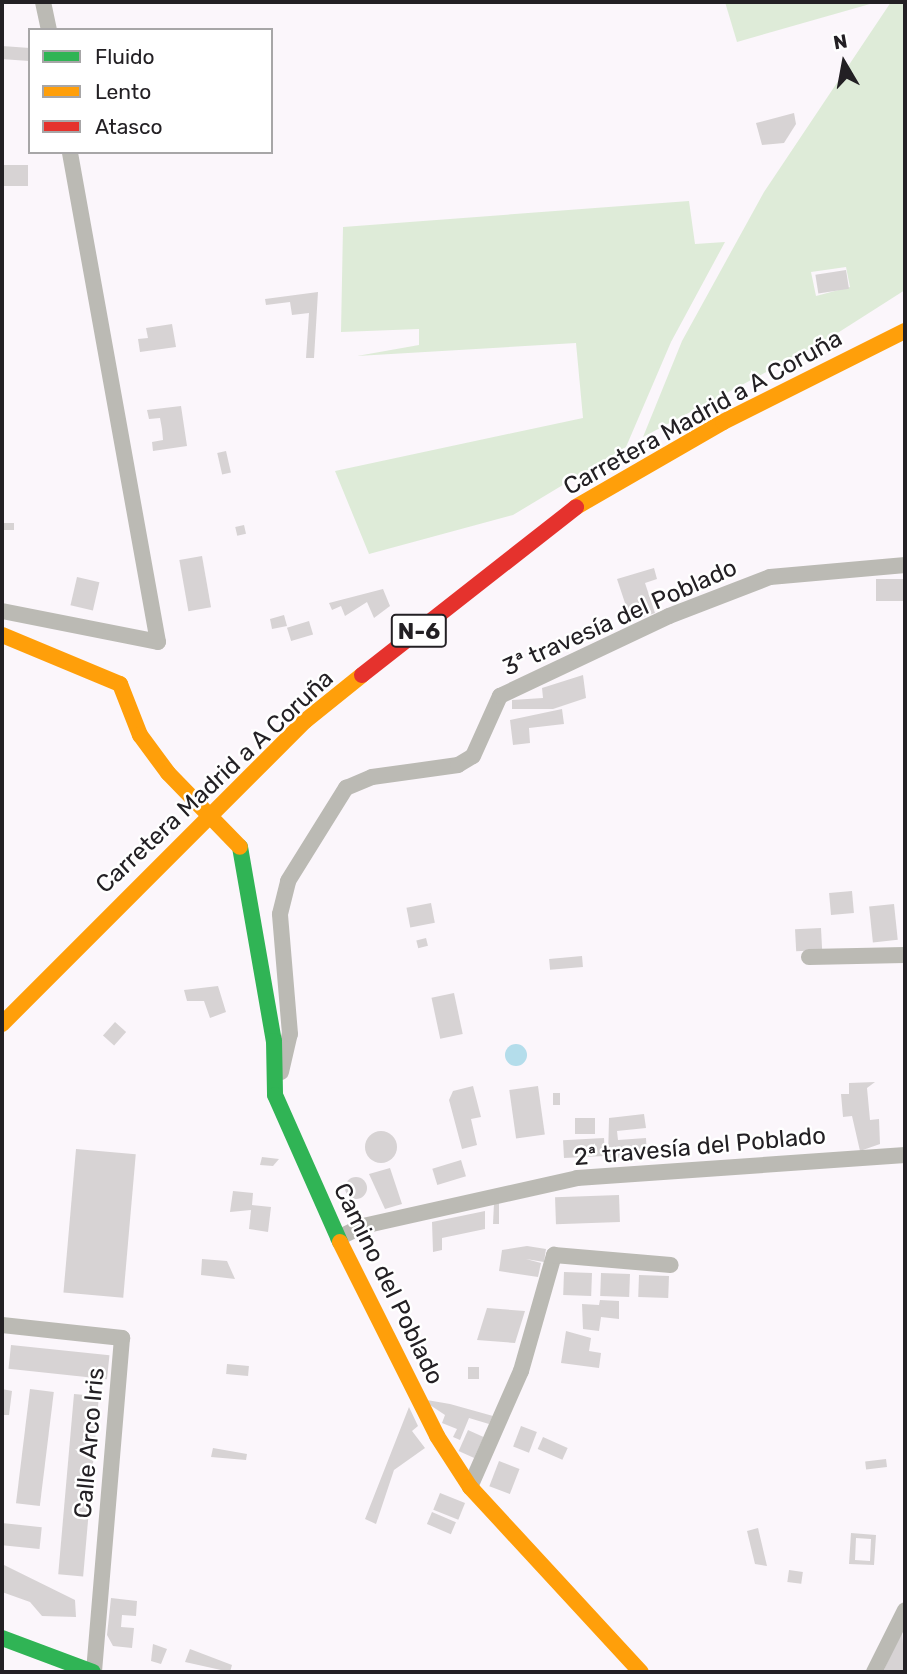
<!DOCTYPE html>
<meta charset="utf-8">
<style>
body{margin:0}
#map{position:relative;width:907px;height:1674px;overflow:hidden;background:#fbf6fb;font-family:Rubik,sans-serif}
div>[style]{position:absolute}
[style*='--x']{left:calc(var(--x)*1px);top:calc(var(--y)*1px);width:calc(var(--w)*1px);rotate:calc(var(--a)*1deg)}
.green>*{inset:0;background:#deebd8}
.water>*{inset:0;background:#b4ddeb}
.round{border-radius:50%}
.building>*{inset:0;background:#d7d3d4;transform-origin:0 0}
.street>*{height:16px;margin:-8px;padding:0 8px;transform-origin:8px;border-radius:8px;background:#bbbab4}
.fast>*{height:16px;margin:-8px;padding:0 8px;transform-origin:8px;border-radius:8px;background:#30b455}
.slow>*{height:16px;margin:-8px;padding:0 8px;transform-origin:8px;border-radius:8px;background:#ff9f0a}
.jam>*{height:16px;margin:-8px;padding:0 8px;transform-origin:8px;border-radius:8px;background:#e5322d}
.slow-bridge>*{height:16px;margin:-8px;padding:0 8px;transform-origin:8px;border-radius:8px;background:#ff9f0a}
span{translate:-50% -50%;white-space:nowrap;text-align:center;line-height:1.15;-webkit-text-stroke:5px #fff;paint-order:stroke}
.shield-label span{padding:2px 5px;background:#fff;border:2px solid;border-radius:5px;-webkit-text-stroke-width:0}
.shield-label{font-size:23px;color:#232024;font-weight:700}
.street-label{font-size:24px;color:#232024}
.frame{position:absolute;inset:0;border:4px solid #232024;pointer-events:none}
.legend{position:absolute;left:28px;top:28px;width:245px;height:126px;box-sizing:border-box;background:#fff;border:2px solid #a7a6a7;margin:0;padding:9px 12px;list-style:none;font-size:21px;color:#232024}
.legend li{display:flex;align-items:center;gap:14px;height:35px}
.legend b{width:35px;border:2px solid #a7a6a7}
.north{position:absolute;left:809px;top:28px;width:70px;height:70px;-webkit-text-stroke:5px #fff;paint-order:stroke;rotate:350deg;font-size:19px;font-weight:700;line-height:28px;text-align:center;color:#232024}
.north::after{content:'';display:block;margin:auto;width:24px;height:32px;background:#232024;clip-path:polygon(50% 0,100% 100%,50% 72%,0 100%)}
</style>
<div id="map">
<div class="green">
<i style="clip-path:polygon(725px 2px,877px 2px,737px 42px)"></i>
<i style="clip-path:polygon(evenodd,891px 2px,905px 2px,905px 290px,825px 341px,643px 437px,682px 341px,764px 192px,891px 2px,846px 267px,850px 287px,816px 296px,811px 272px,846px 267px)"></i>
<i style="clip-path:polygon(689px 201px,695px 244px,725px 242px,671px 342px,626px 447px,513px 515px,369px 554px,335px 471px,583px 418px,576px 343px,357px 356px,419px 345px,419px 329px,341px 332px,343px 227px)"></i>
</div>
<div class="water">
<i class="round" style="left:505px;top:1044px;width:22px;height:22px"></i>
</div>
<div class="building">
<i style="left:2px;top:46px;width:28px;height:13px;rotate:4deg"></i>
<i style="clip-path:polygon(794px 113px,796px 124px,784px 143px,762px 145px,756px 123px)"></i>
<i style="left:28px;top:165px;width:21px;height:26px;rotate:90deg"></i>
<i style="left:846px;top:270px;width:19px;height:31px;rotate:81deg"></i>
<i style="clip-path:polygon(318px 292px,314px 358px,306px 358px,309px 313px,292px 315px,290px 302px,266px 305px,265px 299px)"></i>
<i style="clip-path:polygon(172px 324px,176px 347px,140px 352px,138px 339px,148px 338px,146px 328px)"></i>
<i style="clip-path:polygon(181px 406px,187px 446px,153px 451px,152px 442px,163px 440px,162px 429px,160px 418px,149px 419px,147px 410px)"></i>
<i style="left:226px;top:451px;width:22px;height:9px;rotate:77deg"></i>
<i style="left:2px;top:523px;width:12px;height:7px"></i>
<i style="left:244px;top:525px;width:9px;height:9px;rotate:77deg"></i>
<i style="left:202px;top:556px;width:52px;height:23px;rotate:80deg"></i>
<i style="clip-path:polygon(654px 568px,657px 579px,645px 583px,655px 613px,631px 621px,617px 579px)"></i>
<i style="left:77px;top:577px;width:23px;height:29px;rotate:13deg"></i>
<i style="left:905px;top:579px;width:22px;height:29px;rotate:90deg"></i>
<i style="clip-path:polygon(383px 589px,390px 606px,374px 618px,367px 602px,345px 616px,341px 606px,332px 610px,329px 603px)"></i>
<i style="clip-path:polygon(284px 615px,287px 626px,272px 629px,270px 619px)"></i>
<i style="left:309px;top:621px;width:14px;height:23px;rotate:73deg"></i>
<i style="clip-path:polygon(583px 675px,586px 698px,553px 709px,512px 709px,512px 700px,543px 698px,542px 688px)"></i>
<i style="clip-path:polygon(562px 709px,564px 724px,529px 728px,530px 743px,513px 745px,510px 720px)"></i>
<i style="left:852px;top:891px;width:22px;height:23px;rotate:85deg"></i>
<i style="left:431px;top:903px;width:20px;height:25px;rotate:79deg"></i>
<i style="left:894px;top:904px;width:36px;height:25px;rotate:84deg"></i>
<i style="left:821px;top:928px;width:22px;height:26px;rotate:87deg"></i>
<i style="left:426px;top:938px;width:8px;height:10px;rotate:76deg"></i>
<i style="left:582px;top:956px;width:11px;height:33px;rotate:85deg"></i>
<i style="clip-path:polygon(218px 986px,226px 1012px,210px 1018px,204px 1001px,187px 1001px,184px 990px)"></i>
<i style="left:454px;top:993px;width:42px;height:23px;rotate:78deg"></i>
<i style="left:115px;top:1022px;width:15px;height:18px;rotate:42deg"></i>
<i style="clip-path:polygon(875px 1082px,867px 1088px,870px 1120px,879px 1119px,880px 1144px,860px 1151px,852px 1116px,843px 1117px,841px 1094px,849px 1094px,849px 1083px)"></i>
<i style="clip-path:polygon(473px 1086px,481px 1117px,471px 1119px,477px 1145px,462px 1149px,449px 1100px,453px 1091px)"></i>
<i style="left:538px;top:1086px;width:49px;height:29px;rotate:82deg"></i>
<i style="left:553px;top:1093px;width:7px;height:12px"></i>
<i style="clip-path:polygon(644px 1114px,646px 1128px,617px 1131px,618px 1140px,646px 1138px,647px 1155px,608px 1159px,609px 1118px)"></i>
<i style="left:595px;top:1118px;width:16px;height:20px;rotate:90deg"></i>
<i class="round" style="left:365px;top:1131px;width:32px;height:32px"></i>
<i style="left:604px;top:1138px;width:18px;height:41px;rotate:87deg"></i>
<i style="left:76px;top:1149px;width:60px;height:144px;rotate:5deg"></i>
<i style="clip-path:polygon(262px 1157px,279px 1159px,273px 1166px,260px 1165px)"></i>
<i style="left:461px;top:1160px;width:17px;height:30px;rotate:73deg"></i>
<i style="clip-path:polygon(390px 1168px,402px 1204px,385px 1209px,369px 1174px)"></i>
<i class="round" style="left:345px;top:1177px;width:22px;height:22px"></i>
<i style="clip-path:polygon(233px 1191px,253px 1193px,252px 1205px,271px 1207px,268px 1232px,249px 1229px,251px 1210px,230px 1212px)"></i>
<i style="left:619px;top:1195px;width:27px;height:64px;rotate:88deg"></i>
<i style="clip-path:polygon(499px 1202px,499px 1224px,493px 1224px,494px 1203px)"></i>
<i style="clip-path:polygon(485px 1211px,485px 1229px,442px 1238px,442px 1250px,433px 1252px,432px 1222px)"></i>
<i style="clip-path:polygon(527px 1246px,546px 1249px,544px 1262px,526px 1259px,541px 1263px,538px 1277px,499px 1271px,502px 1250px)"></i>
<i style="clip-path:polygon(202px 1259px,227px 1261px,235px 1279px,201px 1275px)"></i>
<i style="left:564px;top:1272px;width:28px;height:23px;rotate:2deg"></i>
<i style="left:601px;top:1273px;width:29px;height:23px;rotate:2deg"></i>
<i style="left:639px;top:1275px;width:30px;height:22px;rotate:2deg"></i>
<i style="clip-path:polygon(600px 1300px,619px 1301px,619px 1319px,601px 1317px,599px 1331px,583px 1329px,582px 1304px,599px 1305px)"></i>
<i style="clip-path:polygon(487px 1308px,525px 1311px,515px 1343px,477px 1340px)"></i>
<i style="clip-path:polygon(566px 1331px,591px 1338px,589px 1351px,601px 1353px,599px 1368px,561px 1363px)"></i>
<i style="left:11px;top:1345px;width:99px;height:24px;rotate:6deg"></i>
<i style="left:227px;top:1364px;width:22px;height:10px;rotate:5deg"></i>
<i style="left:468px;top:1367px;width:11px;height:12px"></i>
<i style="clip-path:polygon(2px 1389px,12px 1391px,9px 1415px,2px 1415px)"></i>
<i style="left:30px;top:1389px;width:24px;height:115px;rotate:7deg"></i>
<i style="left:74px;top:1394px;width:25px;height:181px;rotate:5deg"></i>
<i style="clip-path:polygon(421px 1399px,450px 1404px,493px 1416px,489px 1424px,469px 1418px,460px 1440px,453px 1437px,457px 1429px,442px 1423px,445px 1415px)"></i>
<i style="clip-path:polygon(409px 1407px,418px 1426px,412px 1431px,425px 1448px,394px 1470px,376px 1524px,365px 1519px)"></i>
<i style="left:521px;top:1426px;width:17px;height:22px;rotate:21deg"></i>
<i style="left:468px;top:1430px;width:17px;height:23px;rotate:24deg"></i>
<i style="left:543px;top:1437px;width:27px;height:13px;rotate:24deg"></i>
<i style="clip-path:polygon(213px 1448px,247px 1454px,246px 1460px,211px 1457px)"></i>
<i style="left:886px;top:1459px;width:8px;height:21px;rotate:83deg"></i>
<i style="left:499px;top:1461px;width:22px;height:27px;rotate:21deg"></i>
<i style="left:440px;top:1493px;width:27px;height:18px;rotate:22deg"></i>
<i style="left:432px;top:1512px;width:26px;height:13px;rotate:23deg"></i>
<i style="left:2px;top:1523px;width:40px;height:22px;rotate:6deg"></i>
<i style="clip-path:polygon(758px 1528px,767px 1566px,755px 1564px,747px 1531px)"></i>
<i style="clip-path:polygon(evenodd,851px 1533px,876px 1535px,874px 1565px,849px 1564px,851px 1533px,856px 1538px,871px 1539px,870px 1561px,855px 1560px,856px 1538px)"></i>
<i style="clip-path:polygon(2px 1564px,75px 1600px,76px 1617px,42px 1616px,30px 1602px,2px 1592px)"></i>
<i style="left:789px;top:1570px;width:14px;height:12px;rotate:8deg"></i>
<i style="clip-path:polygon(111px 1598px,137px 1601px,136px 1616px,122px 1615px,121px 1627px,134px 1628px,132px 1648px,113px 1646px,107px 1635px)"></i>
<i style="clip-path:polygon(902px 1630px,905px 1671px,884px 1672px,883px 1672px)"></i>
<i style="clip-path:polygon(153px 1644px,167px 1649px,161px 1664px,151px 1661px)"></i>
<i style="clip-path:polygon(190px 1649px,232px 1665px,230px 1672px,185px 1662px)"></i>
</div>
<div class="street">
<i style="--x:43;--y:2;--w:29;--a:78"></i>
<i style="--x:2;--y:611;--w:159;--a:11.2"></i>
<i style="--x:158;--y:642;--w:498;--a:-100.2"></i>
<i style="--x:809;--y:957;--w:96;--a:-1.2"></i>
<i style="--x:281;--y:1072;--w:39;--a:-77"></i>
<i style="--x:290;--y:1034;--w:120;--a:-94.8"></i>
<i style="--x:280;--y:914;--w:34;--a:-76"></i>
<i style="--x:288;--y:881;--w:110;--a:-58.1"></i>
<i style="--x:346;--y:788;--w:28;--a:-23"></i>
<i style="--x:372;--y:777;--w:87;--a:-7.9"></i>
<i style="--x:458;--y:765;--w:17;--a:-31"></i>
<i style="--x:473;--y:756;--w:66;--a:-65.8"></i>
<i style="--x:500;--y:696;--w:187;--a:-25.3"></i>
<i style="--x:669;--y:616;--w:108;--a:-21.1"></i>
<i style="--x:770;--y:577;--w:136;--a:-5.1"></i>
<i style="--x:338;--y:1238;--w:28;--a:-26"></i>
<i style="--x:363;--y:1226;--w:219;--a:-12.6"></i>
<i style="--x:577;--y:1178;--w:329;--a:-4"></i>
<i style="--x:2;--y:1325;--w:121;--a:6.2"></i>
<i style="--x:122;--y:1338;--w:335;--a:94.8"></i>
<i style="--x:470;--y:1487;--w:127;--a:-66.3"></i>
<i style="--x:521;--y:1371;--w:121;--a:-74.1"></i>
<i style="--x:554;--y:1255;--w:117;--a:4.9"></i>
<i style="--x:874;--y:1672;--w:69;--a:-63.4"></i>
</div>
<div class="fast">
<i style="--x:240;--y:847;--w:197;--a:80.1"></i>
<i style="--x:274;--y:1041;--w:54;--a:88.9"></i>
<i style="--x:275;--y:1095;--w:161;--a:66.1"></i>
<i style="--x:2;--y:1638;--w:97;--a:20.5"></i>
</div>
<div class="slow">
<i style="--x:576;--y:507;--w:170;--a:-30"></i>
<i style="--x:723;--y:422;--w:203;--a:-26.6"></i>
<i style="--x:2;--y:635;--w:128;--a:22.6"></i>
<i style="--x:120;--y:684;--w:55;--a:68.6"></i>
<i style="--x:140;--y:735;--w:47;--a:53.6"></i>
<i style="--x:2;--y:1024;--w:429;--a:-45"></i>
<i style="--x:305;--y:721;--w:73;--a:-38.9"></i>
<i style="--x:340;--y:1242;--w:217;--a:63.4"></i>
<i style="--x:437;--y:1436;--w:61;--a:57.1"></i>
<i style="--x:470;--y:1487;--w:252;--a:47.3"></i>
</div>
<div class="jam">
<i style="--x:362;--y:675;--w:272;--a:-38.1"></i>
</div>
<div class="slow-bridge">
<i style="--x:168;--y:773;--w:103;--a:45.8"></i>
</div>
<div class="shield-label">
<span style="left:419px;top:631px">N-6</span>
</div>
<div class="street-label">
<span style="left:703px;top:413px;rotate:-29deg">Carretera Madrid a A Coruña</span>
<span style="left:620px;top:618px;rotate:-24deg">3ª travesía del Poblado</span>
<span style="left:215px;top:782px;rotate:-43deg">Carretera Madrid a A Coruña</span>
<span style="left:700px;top:1147px;rotate:-5deg">2ª travesía del Poblado</span>
<span style="left:388px;top:1284px;rotate:64deg">Camino del Poblado</span>
<span style="left:90px;top:1443px;rotate:-85deg">Calle Arco Iris</span>
</div>
<div class="frame"></div>
<ul class="legend">
<li><b style="height:9px;background:#30b455"></b>Fluido</li>
<li><b style="height:9px;background:#ff9f0a"></b>Lento</li>
<li><b style="height:9px;background:#e5322d"></b>Atasco</li>
</ul>
<div class="north">N</div>
</div>
